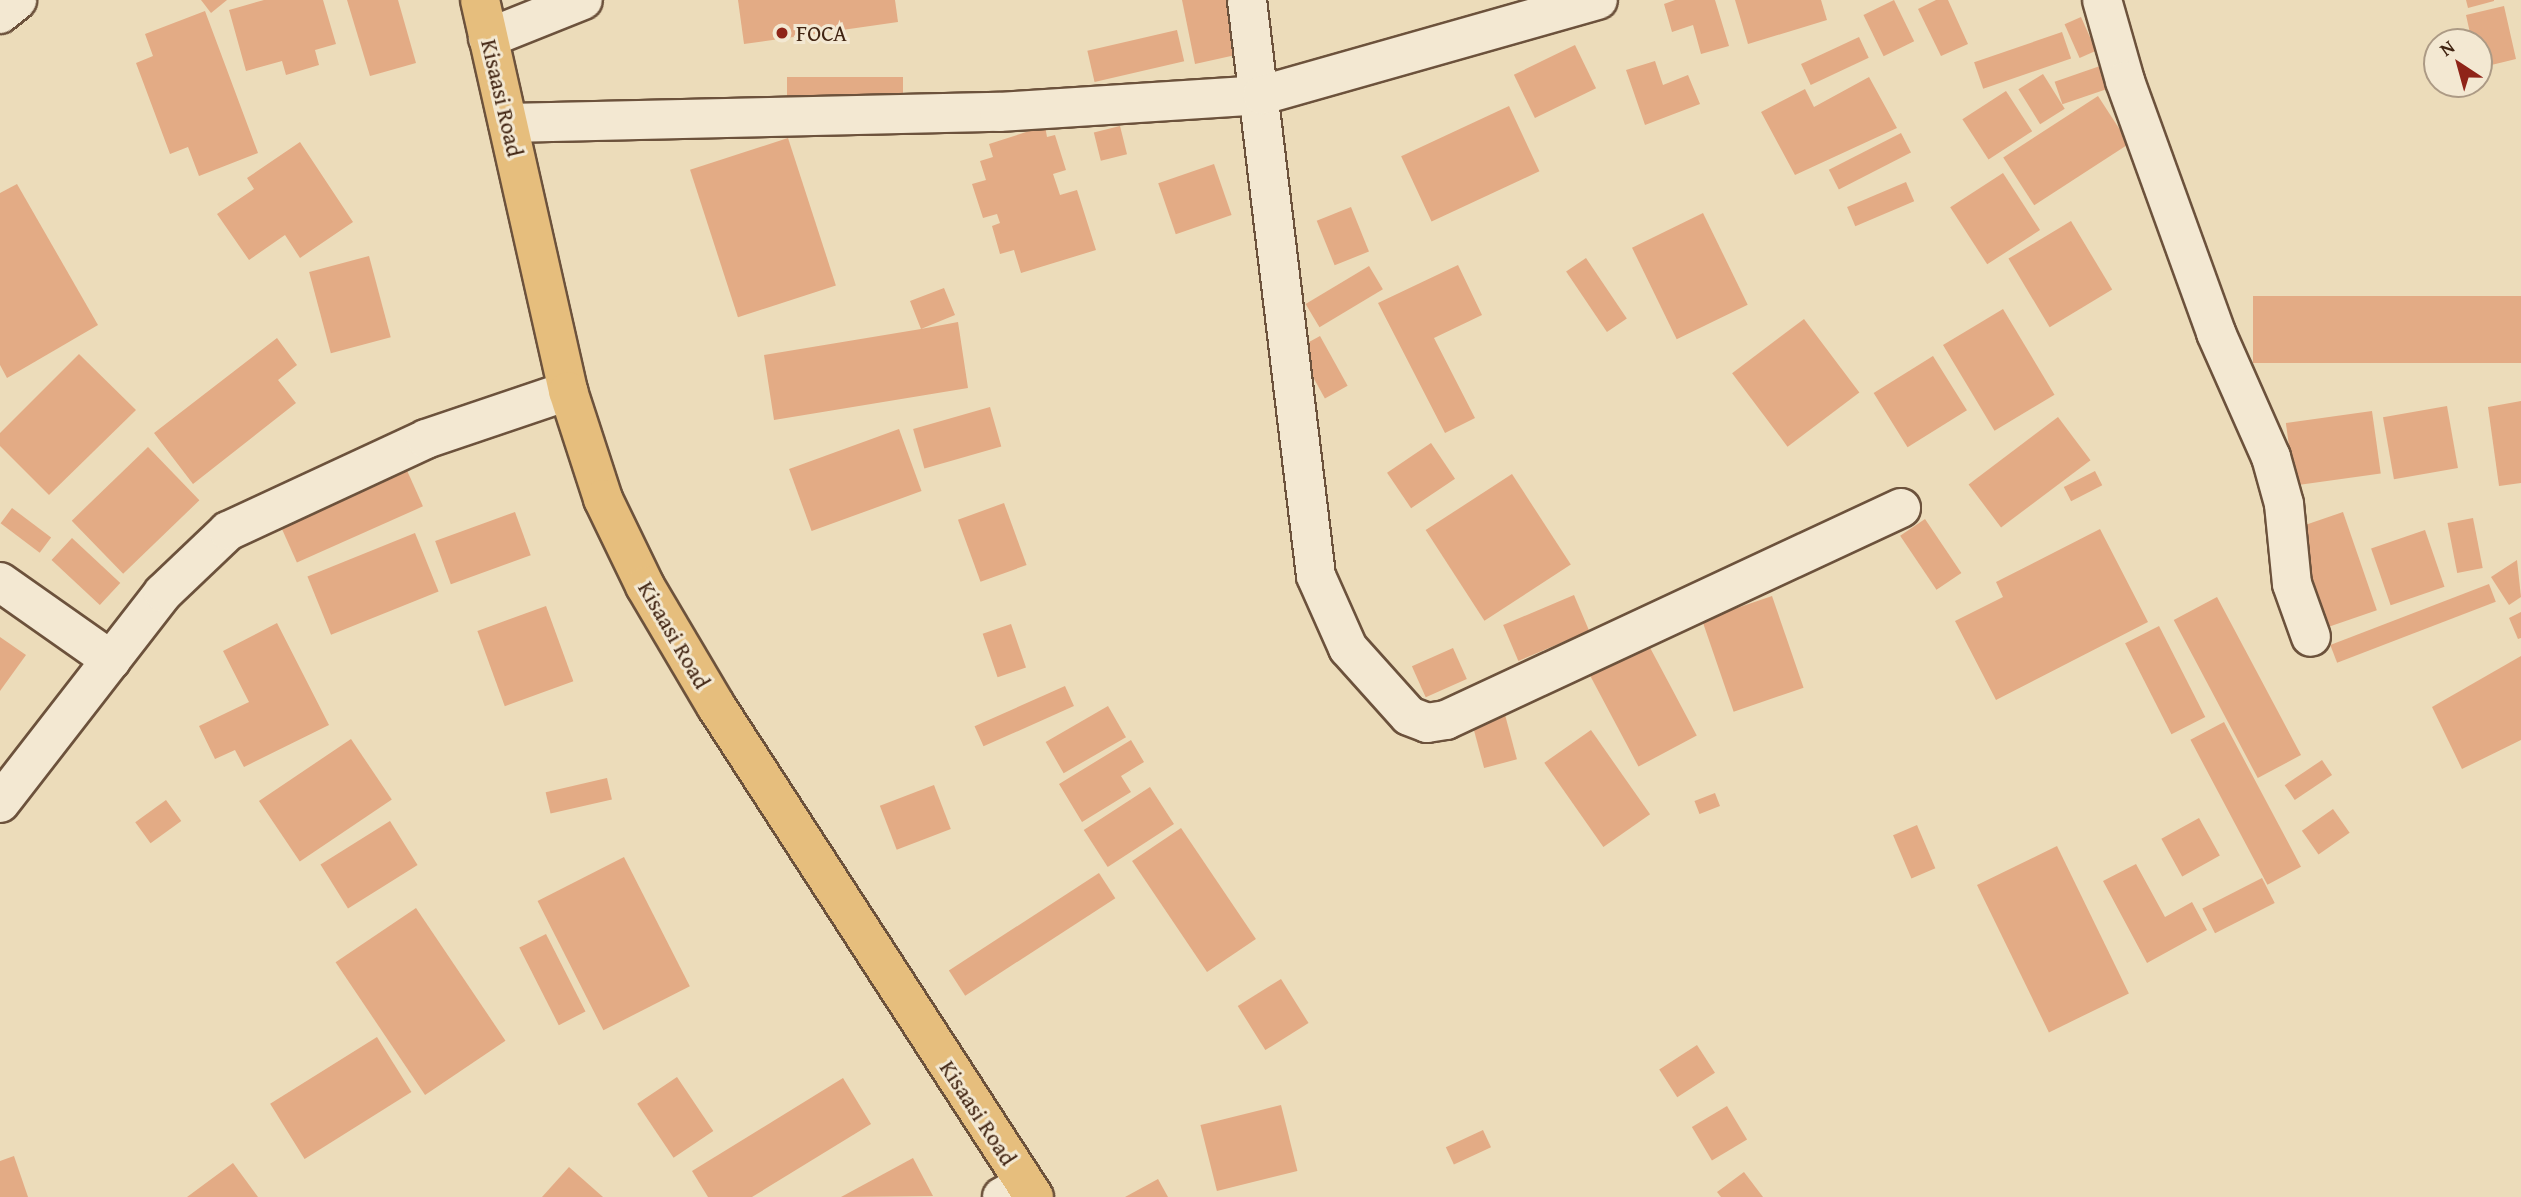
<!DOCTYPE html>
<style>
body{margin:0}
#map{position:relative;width:2521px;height:1197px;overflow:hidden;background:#ecdcba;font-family:"Gentium Book Plus",serif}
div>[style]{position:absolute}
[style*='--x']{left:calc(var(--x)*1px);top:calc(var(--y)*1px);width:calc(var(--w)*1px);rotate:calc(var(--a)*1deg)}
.building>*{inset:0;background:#e3ab85;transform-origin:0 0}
.roads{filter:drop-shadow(2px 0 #6c523c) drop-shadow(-2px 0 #6c523c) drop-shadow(0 2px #6c523c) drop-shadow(0 -2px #6c523c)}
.minor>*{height:38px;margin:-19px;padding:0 19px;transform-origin:19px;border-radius:19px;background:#f3e8d2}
.major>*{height:38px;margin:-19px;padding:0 19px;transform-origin:19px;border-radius:19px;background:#e6be7d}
.dots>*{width:19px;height:19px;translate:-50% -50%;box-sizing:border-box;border:4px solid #f3e8d2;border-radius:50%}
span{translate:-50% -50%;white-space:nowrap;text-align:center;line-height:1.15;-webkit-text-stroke:6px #f3e8d2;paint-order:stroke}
.poi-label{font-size:23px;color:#412412}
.left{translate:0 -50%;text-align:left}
.street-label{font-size:23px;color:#412412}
.north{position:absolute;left:2423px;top:28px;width:70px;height:70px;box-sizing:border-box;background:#f3e8d2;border:2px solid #ac9a85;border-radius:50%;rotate:324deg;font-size:19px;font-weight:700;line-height:28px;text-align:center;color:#412412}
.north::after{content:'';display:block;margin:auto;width:24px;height:32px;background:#8f2418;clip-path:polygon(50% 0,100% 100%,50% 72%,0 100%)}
</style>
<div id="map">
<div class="building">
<i style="clip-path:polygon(201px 0,227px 0,211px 13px)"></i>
<i style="clip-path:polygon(264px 0,323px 0,336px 44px,315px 50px,319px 65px,286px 75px,282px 61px,246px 71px,229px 10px)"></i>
<i style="clip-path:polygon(347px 0,398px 0,416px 63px,370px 76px)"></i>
<i style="clip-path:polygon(738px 0,895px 0,898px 22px,744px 44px)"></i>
<i style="clip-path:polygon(1182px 0,1229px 0,1240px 54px,1195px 64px)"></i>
<i style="clip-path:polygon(1675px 0,1715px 0,1729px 46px,1701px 54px,1693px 25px,1672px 32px,1664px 4px)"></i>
<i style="clip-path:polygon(1735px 0,1821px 0,1827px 20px,1748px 44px)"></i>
<i style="left:1894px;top:0;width:46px;height:34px;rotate:64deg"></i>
<i style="clip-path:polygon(1936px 0,1948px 0,1968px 44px,1941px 56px,1918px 9px)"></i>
<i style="clip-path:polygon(2466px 0,2494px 0,2494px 1px,2468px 8px)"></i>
<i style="clip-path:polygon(2504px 6px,2516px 59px,2479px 68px,2479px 42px,2472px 42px,2466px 15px)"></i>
<i style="clip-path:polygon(205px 11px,258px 153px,199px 176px,188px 147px,170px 154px,136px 63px,153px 56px,145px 34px)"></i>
<i style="left:2081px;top:17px;width:37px;height:18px;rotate:66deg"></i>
<i style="left:1177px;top:30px;width:32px;height:92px;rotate:77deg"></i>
<i style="left:2062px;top:32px;width:28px;height:93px;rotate:71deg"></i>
<i style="left:1859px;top:37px;width:23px;height:64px;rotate:65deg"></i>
<i style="left:1575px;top:45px;width:48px;height:68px;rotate:64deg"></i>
<i style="clip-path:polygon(1655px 61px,1663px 85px,1688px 75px,1700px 104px,1645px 125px,1626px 70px)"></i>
<i style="left:2100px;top:66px;width:24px;height:48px;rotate:71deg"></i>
<i style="left:2043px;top:74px;width:41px;height:29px;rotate:58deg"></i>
<i style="left:787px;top:77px;width:116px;height:32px"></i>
<i style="clip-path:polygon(1869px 77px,1897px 128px,1795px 175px,1761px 112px,1805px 89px,1814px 107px)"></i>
<i style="left:2006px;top:91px;width:48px;height:52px;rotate:57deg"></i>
<i style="left:2098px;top:96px;width:57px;height:113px;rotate:57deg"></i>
<i style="left:1509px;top:106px;width:72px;height:119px;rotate:65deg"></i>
<i style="clip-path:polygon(1045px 126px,1047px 137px,1055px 135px,1066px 170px,1053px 174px,1060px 195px,1077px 190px,1096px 250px,1021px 273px,1014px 250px,1000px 254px,992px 226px,1000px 223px,997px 214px,983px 218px,972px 184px,986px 180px,980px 161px,993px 157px,989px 144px)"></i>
<i style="left:1120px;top:126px;width:29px;height:27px;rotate:76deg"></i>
<i style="left:1901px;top:133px;width:22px;height:81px;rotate:63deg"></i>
<i style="left:788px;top:138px;width:155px;height:103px;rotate:72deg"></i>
<i style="clip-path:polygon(300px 142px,353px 222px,300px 258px,285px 235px,249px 260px,217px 214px,254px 189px,247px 178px)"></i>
<i style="left:1214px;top:164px;width:54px;height:59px;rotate:71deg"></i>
<i style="left:2003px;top:173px;width:68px;height:63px;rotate:57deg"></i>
<i style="left:1906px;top:182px;width:21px;height:64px;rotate:67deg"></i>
<i style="clip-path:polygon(17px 184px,98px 325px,7px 378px,0 365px,0 193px)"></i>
<i style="left:1351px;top:207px;width:48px;height:37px;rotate:68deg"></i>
<i style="left:1703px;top:213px;width:102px;height:79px;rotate:64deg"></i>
<i style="left:2071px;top:221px;width:80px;height:73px;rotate:59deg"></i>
<i style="left:369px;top:256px;width:84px;height:62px;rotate:75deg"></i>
<i style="left:1586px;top:258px;width:73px;height:24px;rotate:56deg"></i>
<i style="clip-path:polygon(1458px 265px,1482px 315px,1434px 338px,1475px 418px,1445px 433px,1378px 303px)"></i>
<i style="left:1369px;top:266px;width:27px;height:74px;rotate:59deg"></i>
<i style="clip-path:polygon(944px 288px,955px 315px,921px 329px,958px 322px,968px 388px,774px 420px,764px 355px,921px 329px,910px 301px)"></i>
<i style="left:2521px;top:296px;width:67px;height:268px;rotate:90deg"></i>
<i style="left:2003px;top:309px;width:100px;height:70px;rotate:59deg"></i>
<i style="left:1804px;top:319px;width:92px;height:90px;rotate:53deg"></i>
<i style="left:1320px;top:336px;width:57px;height:26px;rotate:61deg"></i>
<i style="clip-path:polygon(277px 338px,297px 365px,278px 380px,296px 403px,193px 484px,154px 433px)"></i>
<i style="clip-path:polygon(79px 354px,136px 410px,49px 495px,0 446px,0 433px)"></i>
<i style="left:1933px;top:356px;width:64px;height:70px;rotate:58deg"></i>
<i style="clip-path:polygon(2521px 401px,2521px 483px,2499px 486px,2488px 407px)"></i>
<i style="left:2447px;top:406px;width:63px;height:65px;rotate:80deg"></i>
<i style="left:990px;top:407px;width:41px;height:80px;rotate:74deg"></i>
<i style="left:2372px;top:411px;width:63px;height:87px;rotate:82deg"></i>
<i style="left:2058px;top:417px;width:54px;height:112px;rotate:53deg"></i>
<i style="left:899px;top:429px;width:66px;height:117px;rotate:70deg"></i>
<i style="left:1431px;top:443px;width:43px;height:53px;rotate:56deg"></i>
<i style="left:148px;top:447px;width:74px;height:106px;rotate:46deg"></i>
<i style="left:401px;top:457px;width:54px;height:138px;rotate:66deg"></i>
<i style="left:2095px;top:471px;width:16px;height:35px;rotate:63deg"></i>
<i style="left:1512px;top:474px;width:108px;height:103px;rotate:57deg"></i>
<i style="left:1004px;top:503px;width:66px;height:49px;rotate:70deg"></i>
<i style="left:12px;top:508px;width:49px;height:19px;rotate:37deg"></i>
<i style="left:515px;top:512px;width:46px;height:85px;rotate:70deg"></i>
<i style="left:2343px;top:512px;width:104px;height:60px;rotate:71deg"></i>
<i style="left:2473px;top:518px;width:51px;height:26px;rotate:79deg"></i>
<i style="left:1925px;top:519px;width:65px;height:30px;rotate:56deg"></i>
<i style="clip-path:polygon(2100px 529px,2148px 622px,1996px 700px,1955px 621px,2003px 597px,1996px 582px)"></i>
<i style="left:2425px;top:530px;width:60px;height:57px;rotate:71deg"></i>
<i style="left:415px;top:533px;width:63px;height:116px;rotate:68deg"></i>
<i style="left:72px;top:538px;width:66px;height:30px;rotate:43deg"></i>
<i style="clip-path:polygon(2517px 560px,2521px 597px,2509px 605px,2491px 577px)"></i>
<i style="left:2489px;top:584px;width:19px;height:170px;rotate:69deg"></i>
<i style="left:1574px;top:595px;width:39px;height:77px;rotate:67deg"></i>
<i style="left:1772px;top:596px;width:97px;height:74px;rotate:71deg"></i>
<i style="left:2217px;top:597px;width:179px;height:49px;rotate:62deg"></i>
<i style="left:546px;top:606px;width:80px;height:73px;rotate:70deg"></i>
<i style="clip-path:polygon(2521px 612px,2521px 638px,2518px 639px,2509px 618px)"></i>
<i style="clip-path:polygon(277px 623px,329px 725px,244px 767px,235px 750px,215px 759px,199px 726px,249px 702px,223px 651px)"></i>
<i style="left:1011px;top:624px;width:46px;height:30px;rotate:71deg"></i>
<i style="left:2159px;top:626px;width:102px;height:38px;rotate:63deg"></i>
<i style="clip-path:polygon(0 637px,26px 655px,0 691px)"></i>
<i style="left:1647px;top:642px;width:106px;height:66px;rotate:62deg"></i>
<i style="left:1453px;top:648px;width:34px;height:45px;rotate:66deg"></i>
<i style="clip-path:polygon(2521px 656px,2521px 740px,2462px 769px,2432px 707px)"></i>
<i style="left:1065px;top:686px;width:22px;height:99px;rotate:66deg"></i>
<i style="left:1108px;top:706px;width:36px;height:72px;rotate:60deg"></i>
<i style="left:1504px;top:711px;width:50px;height:34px;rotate:75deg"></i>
<i style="left:2224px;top:722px;width:164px;height:38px;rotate:62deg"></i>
<i style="left:1591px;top:730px;width:103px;height:57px;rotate:55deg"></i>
<i style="left:351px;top:739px;width:73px;height:111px;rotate:56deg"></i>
<i style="clip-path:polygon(1131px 740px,1144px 762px,1121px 776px,1131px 792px,1082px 822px,1059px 784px)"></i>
<i style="left:2322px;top:760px;width:18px;height:45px;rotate:56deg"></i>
<i style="left:607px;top:778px;width:22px;height:63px;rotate:77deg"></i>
<i style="left:934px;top:785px;width:47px;height:58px;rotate:69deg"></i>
<i style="left:1150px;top:787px;width:44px;height:79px;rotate:57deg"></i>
<i style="left:1715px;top:793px;width:14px;height:22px;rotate:69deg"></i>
<i style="left:166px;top:800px;width:26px;height:38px;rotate:54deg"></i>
<i style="left:2333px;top:809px;width:29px;height:38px;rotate:55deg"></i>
<i style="left:2199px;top:818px;width:43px;height:43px;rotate:61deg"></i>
<i style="left:390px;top:821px;width:52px;height:82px;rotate:58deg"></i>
<i style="left:1917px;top:825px;width:47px;height:26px;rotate:67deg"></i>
<i style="left:1181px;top:828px;width:134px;height:59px;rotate:56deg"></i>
<i style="left:2057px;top:846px;width:164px;height:89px;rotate:64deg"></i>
<i style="left:624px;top:857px;width:145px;height:97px;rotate:63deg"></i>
<i style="clip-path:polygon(2136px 864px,2165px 917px,2192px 902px,2207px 930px,2147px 963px,2103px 881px)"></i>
<i style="left:1099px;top:873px;width:30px;height:179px;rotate:57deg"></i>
<i style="left:2262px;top:878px;width:28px;height:67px;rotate:63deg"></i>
<i style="left:416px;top:908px;width:160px;height:97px;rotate:56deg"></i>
<i style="left:546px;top:934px;width:87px;height:30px;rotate:63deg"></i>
<i style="left:1281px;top:979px;width:52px;height:51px;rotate:58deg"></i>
<i style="left:377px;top:1037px;width:65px;height:126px;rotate:58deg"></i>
<i style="left:1697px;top:1045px;width:33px;height:45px;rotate:57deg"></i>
<i style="left:677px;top:1077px;width:65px;height:48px;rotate:56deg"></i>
<i style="clip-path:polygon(843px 1078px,871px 1124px,752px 1197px,708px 1197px,692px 1171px)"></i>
<i style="left:1281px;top:1105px;width:68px;height:83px;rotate:76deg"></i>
<i style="left:1727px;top:1106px;width:39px;height:41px;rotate:59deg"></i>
<i style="left:1483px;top:1130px;width:19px;height:41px;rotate:65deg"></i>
<i style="clip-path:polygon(14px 1156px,28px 1197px,0 1197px,0 1161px)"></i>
<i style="clip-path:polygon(913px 1158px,933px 1196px,841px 1197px)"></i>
<i style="clip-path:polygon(233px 1163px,258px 1197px,187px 1197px)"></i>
<i style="clip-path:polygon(569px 1167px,603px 1197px,542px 1197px)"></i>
<i style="clip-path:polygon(1744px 1172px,1763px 1197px,1721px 1197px,1717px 1192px)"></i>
<i style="clip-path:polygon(1158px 1179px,1168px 1197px,1125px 1197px)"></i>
</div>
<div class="roads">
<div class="minor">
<i style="--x:1247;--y:0;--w:580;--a:83.17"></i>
<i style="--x:1316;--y:576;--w:79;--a:66"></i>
<i style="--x:1348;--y:648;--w:91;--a:48.1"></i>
<i style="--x:1409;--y:716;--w:19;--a:21"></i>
<i style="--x:1427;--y:723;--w:19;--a:-9"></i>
<i style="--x:1446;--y:720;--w:502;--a:-24.98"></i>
<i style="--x:2102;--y:0;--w:84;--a:74.1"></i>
<i style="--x:2125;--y:81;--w:268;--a:70.1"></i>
<i style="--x:2216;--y:333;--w:136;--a:66.1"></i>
<i style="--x:2271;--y:457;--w:49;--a:74.5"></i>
<i style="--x:2284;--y:504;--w:80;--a:84.3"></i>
<i style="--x:2292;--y:584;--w:56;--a:70.3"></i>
<i style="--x:0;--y:14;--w:22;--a:-39"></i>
<i style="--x:488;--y:38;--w:102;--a:-21.8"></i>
<i style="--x:508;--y:123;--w:491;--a:-1.3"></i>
<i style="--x:999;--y:112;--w:264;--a:-3.7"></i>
<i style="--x:1262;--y:95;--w:349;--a:-15.8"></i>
<i style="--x:0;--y:582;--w:136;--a:35.1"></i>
<i style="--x:0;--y:803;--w:266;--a:-52.2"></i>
<i style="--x:163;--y:593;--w:90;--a:-43.6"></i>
<i style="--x:228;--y:531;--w:218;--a:-24.9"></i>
<i style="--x:426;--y:439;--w:150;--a:-18.7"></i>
<i style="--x:1002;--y:1197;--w:26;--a:-29"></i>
</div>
<div class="major">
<i style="--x:480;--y:0;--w:401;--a:77.3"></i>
<i style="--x:568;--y:391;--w:114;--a:72"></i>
<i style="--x:603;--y:499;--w:97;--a:64.2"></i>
<i style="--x:645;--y:586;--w:139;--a:59.4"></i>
<i style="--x:716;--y:706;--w:585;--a:57.07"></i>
</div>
</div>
<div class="dots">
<i style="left:782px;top:33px;background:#8f2418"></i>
</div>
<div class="poi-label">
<span class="left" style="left:796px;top:33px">FOCA</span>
</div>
<div class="street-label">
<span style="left:502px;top:98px;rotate:77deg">Kisaasi Road</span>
<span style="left:674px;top:635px;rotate:60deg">Kisaasi Road</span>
<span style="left:978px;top:1113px;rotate:57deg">Kisaasi Road</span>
</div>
<div class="north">N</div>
</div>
